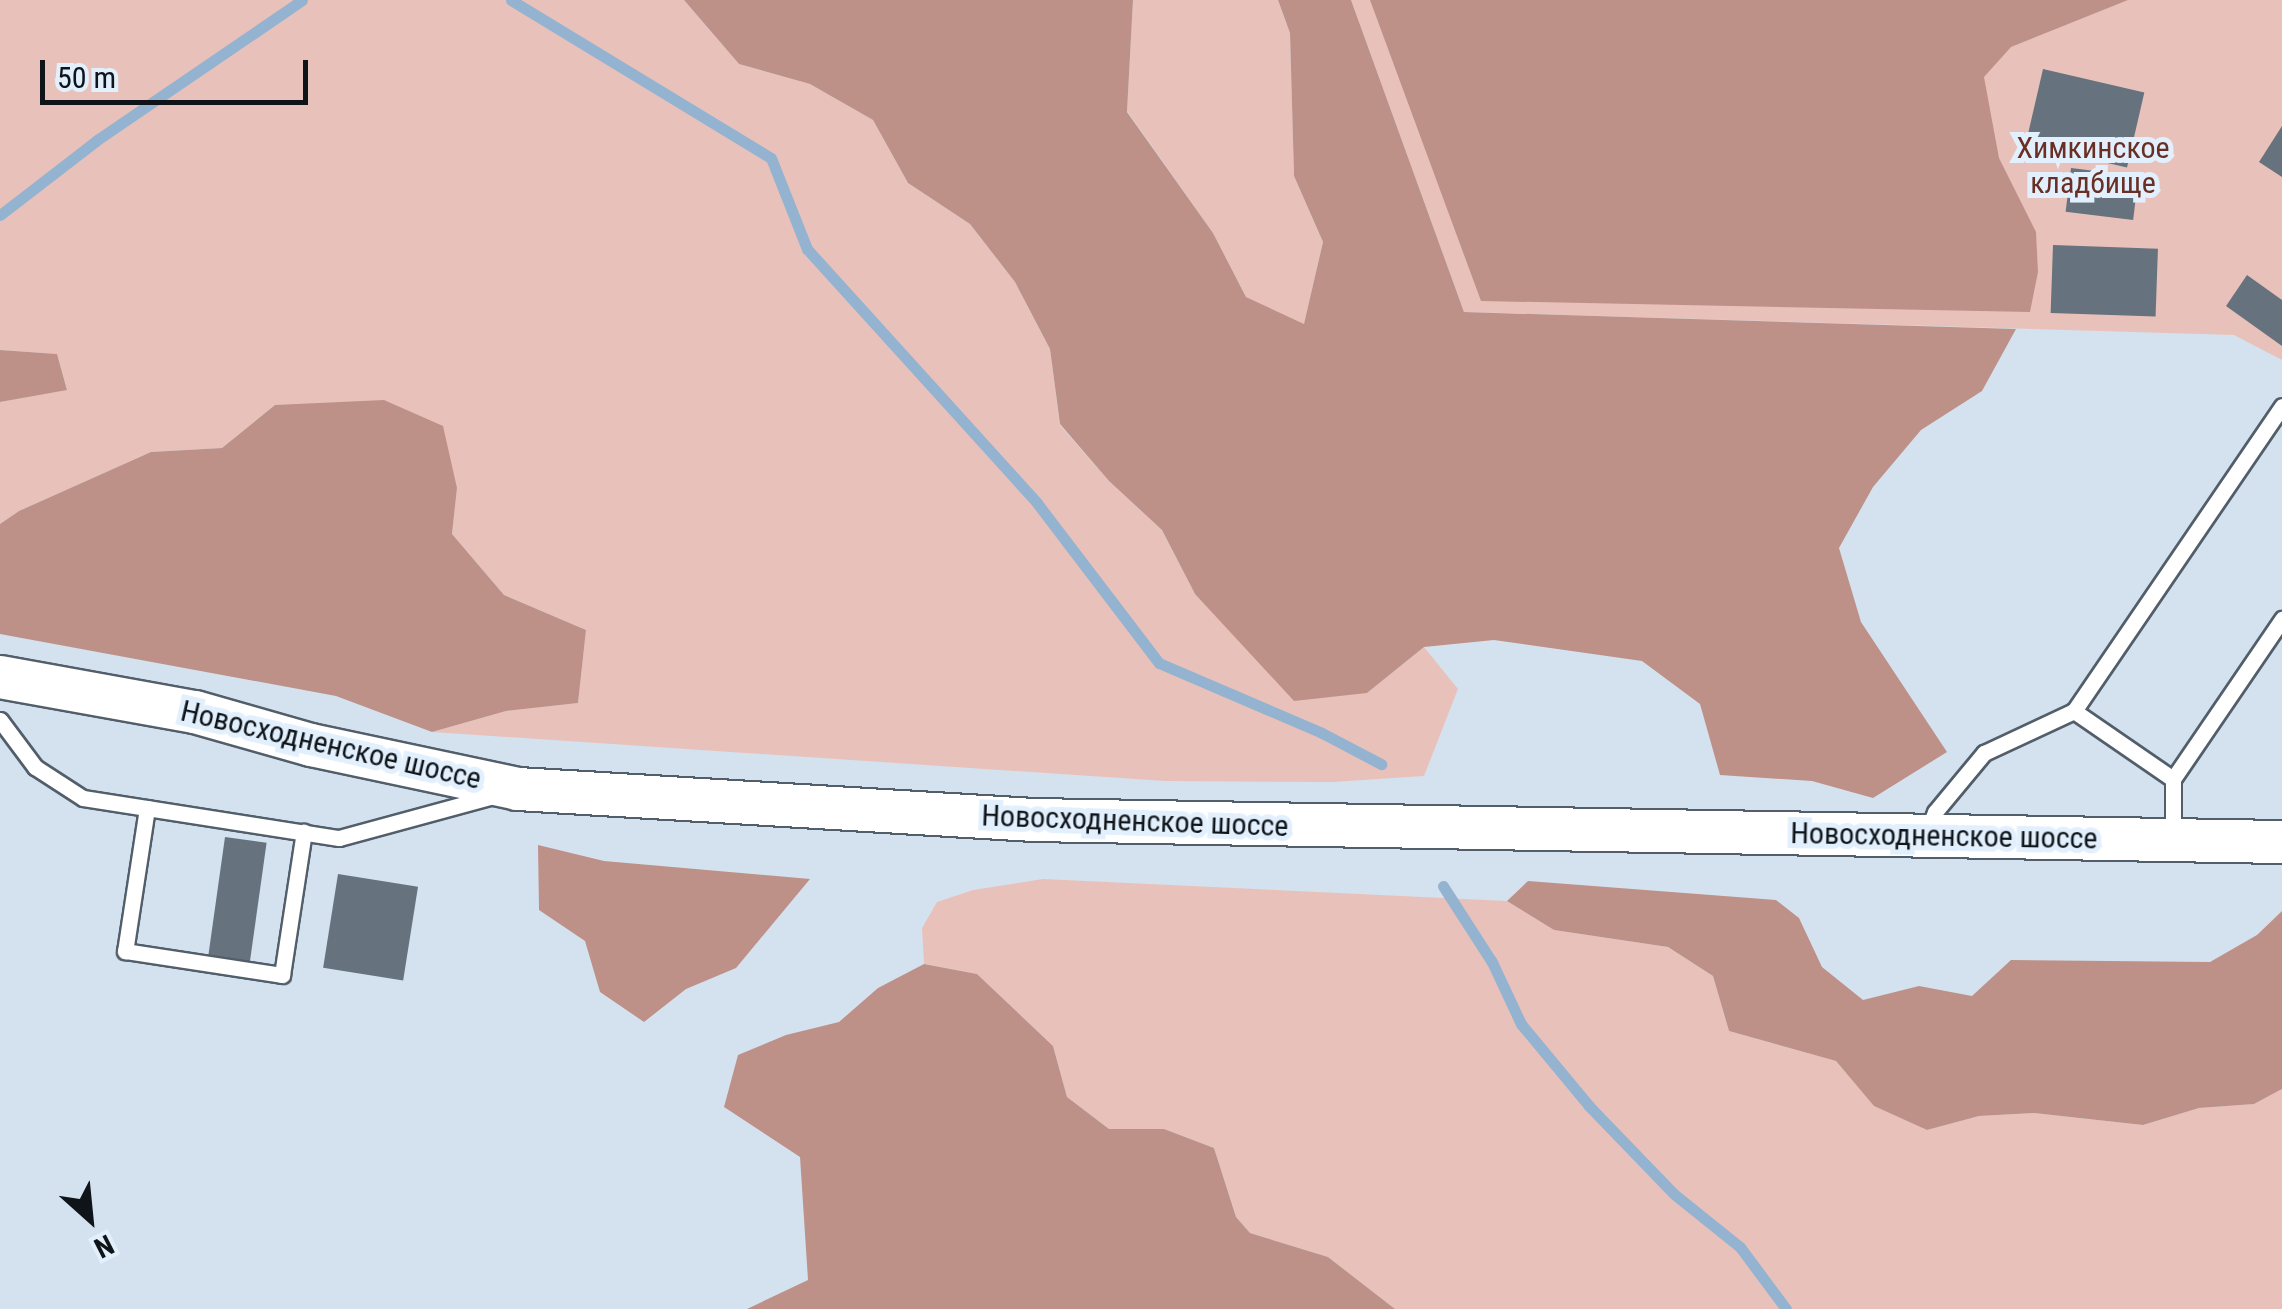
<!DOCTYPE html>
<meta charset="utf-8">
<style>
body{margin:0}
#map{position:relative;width:2282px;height:1309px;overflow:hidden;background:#d4e2f0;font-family:"Roboto Condensed",sans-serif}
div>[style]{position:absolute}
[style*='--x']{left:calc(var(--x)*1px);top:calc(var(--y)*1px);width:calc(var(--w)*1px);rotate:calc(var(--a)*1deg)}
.green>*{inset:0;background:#e8c2ba}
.forest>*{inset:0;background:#be9188}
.stream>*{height:11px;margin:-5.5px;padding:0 5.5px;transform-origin:5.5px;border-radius:5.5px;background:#93b3d1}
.building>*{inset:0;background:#66727e;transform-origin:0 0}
.roads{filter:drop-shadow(2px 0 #525e69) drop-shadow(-2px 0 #525e69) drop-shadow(0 2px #525e69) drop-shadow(0 -2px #525e69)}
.service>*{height:15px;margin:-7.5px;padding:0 7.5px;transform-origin:7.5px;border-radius:7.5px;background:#fff}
.secondary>*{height:42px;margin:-21px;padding:0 21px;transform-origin:21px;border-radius:21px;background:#fff}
span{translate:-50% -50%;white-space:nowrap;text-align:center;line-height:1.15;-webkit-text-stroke:10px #e2effd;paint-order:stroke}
.park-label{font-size:30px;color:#692e24}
.street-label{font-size:30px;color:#0f1419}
.north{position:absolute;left:40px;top:1169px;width:100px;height:100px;-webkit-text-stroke:8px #e2effd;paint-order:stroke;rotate:153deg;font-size:28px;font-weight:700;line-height:40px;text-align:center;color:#0f1419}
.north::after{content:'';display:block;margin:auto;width:35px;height:45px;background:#0f1419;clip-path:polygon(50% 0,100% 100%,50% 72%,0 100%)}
.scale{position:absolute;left:40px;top:60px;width:268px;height:45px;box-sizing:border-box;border:5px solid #0f1419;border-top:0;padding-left:12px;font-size:30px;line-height:35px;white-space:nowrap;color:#0f1419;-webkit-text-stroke:8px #e2effd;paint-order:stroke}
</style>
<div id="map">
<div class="green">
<i style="clip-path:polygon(0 0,684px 0,739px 64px,810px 84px,873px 120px,908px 183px,970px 224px,1015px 282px,1050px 349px,1060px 425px,1109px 481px,1162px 530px,1195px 594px,1367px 693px,1424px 647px,1458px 689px,1424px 776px,1333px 782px,1165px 781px,432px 732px,506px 711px,578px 703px,586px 630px,504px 595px,452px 534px,457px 488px,275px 405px,222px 448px,151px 452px,19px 511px,0 524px,0 402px,67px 389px,57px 354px,0 350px)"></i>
<i style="clip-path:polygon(1133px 0,1278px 0,1290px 33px,1294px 176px,1323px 242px,1304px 325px,1246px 297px,1213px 233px,1127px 111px)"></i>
<i style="clip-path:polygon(1351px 0,2282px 0,2282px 360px,2234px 335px,1464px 312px)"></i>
<i style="clip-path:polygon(1043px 879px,1507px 901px,1554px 930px,1668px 947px,1713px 976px,1729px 1031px,1836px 1061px,1875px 1106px,1927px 1130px,1979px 1116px,2034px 1113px,2143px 1125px,2199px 1108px,2254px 1104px,2282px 1089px,2282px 1309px,1395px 1309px,1328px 1257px,1250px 1233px,1236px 1217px,1214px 1148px,1164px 1129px,1109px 1129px,1067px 1097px,1053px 1046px,977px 974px,924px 964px,922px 928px,937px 902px,973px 890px)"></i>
</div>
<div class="forest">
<i style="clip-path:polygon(684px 0,1133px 0,1127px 112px,1213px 233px,1246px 297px,1304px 324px,1323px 242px,1294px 176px,1290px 33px,1278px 0,1351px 0,1464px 312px,2016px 329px,1982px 391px,1921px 430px,1873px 487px,1839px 548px,1861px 622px,1947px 752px,1873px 798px,1812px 781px,1720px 775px,1700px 704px,1642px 661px,1494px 640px,1424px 647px,1367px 693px,1294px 701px,1195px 594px,1162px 530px,1109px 481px,1060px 424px,1050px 349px,1015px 282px,970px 224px,908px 183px,873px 120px,810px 84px,739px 64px)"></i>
<i style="clip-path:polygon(1370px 0,2128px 0,2011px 47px,1984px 77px,1999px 158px,2036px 232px,2038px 272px,2030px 312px,1481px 301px)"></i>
<i style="clip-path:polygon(0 350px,57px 354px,67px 390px,0 402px)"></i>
<i style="clip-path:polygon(384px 400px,443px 426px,457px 488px,452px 534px,504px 595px,586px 630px,578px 703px,506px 711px,432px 732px,336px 696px,0 634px,0 524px,19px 511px,151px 452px,222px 448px,275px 405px)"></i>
<i style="clip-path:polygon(538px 845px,604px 861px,810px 879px,736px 968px,686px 989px,644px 1022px,600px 992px,585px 941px,539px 910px)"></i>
<i style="clip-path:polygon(1528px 881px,1776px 900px,1799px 918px,1822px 967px,1863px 1000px,1919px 986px,1972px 996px,2011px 960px,2210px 962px,2257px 935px,2282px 911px,2282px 1089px,2254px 1104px,2199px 1108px,2143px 1125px,2034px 1113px,1979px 1116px,1927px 1130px,1874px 1106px,1836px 1061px,1729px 1031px,1713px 976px,1668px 947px,1554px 930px,1507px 901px)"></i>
<i style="clip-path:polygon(924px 964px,977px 974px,1053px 1046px,1067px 1097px,1109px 1129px,1164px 1129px,1214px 1148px,1236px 1217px,1250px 1233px,1328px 1257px,1395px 1309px,747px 1309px,808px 1280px,800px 1157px,724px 1107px,738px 1055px,786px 1035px,839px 1022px,878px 988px)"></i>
</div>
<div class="stream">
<i style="--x:511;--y:0;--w:304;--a:31.3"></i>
<i style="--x:771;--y:158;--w:98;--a:68.4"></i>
<i style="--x:807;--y:249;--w:343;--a:47.8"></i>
<i style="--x:1037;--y:503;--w:201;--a:52.7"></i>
<i style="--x:1159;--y:663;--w:177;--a:23.2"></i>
<i style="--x:1322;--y:733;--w:67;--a:27.7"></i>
<i style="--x:0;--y:215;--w:123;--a:-37.7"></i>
<i style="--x:97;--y:140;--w:248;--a:-34.3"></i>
<i style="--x:1443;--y:886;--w:90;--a:57.2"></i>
<i style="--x:1492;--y:962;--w:68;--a:64.9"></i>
<i style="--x:1521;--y:1024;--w:107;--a:50.3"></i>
<i style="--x:1589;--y:1106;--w:122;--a:46"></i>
<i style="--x:1674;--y:1194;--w:85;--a:38.8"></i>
<i style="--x:1740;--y:1247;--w:77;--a:53.4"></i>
</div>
<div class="building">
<i style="left:2043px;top:69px;width:104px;height:77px;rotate:13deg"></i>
<i style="clip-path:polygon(2282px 126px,2282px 177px,2259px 162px)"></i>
<i style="left:2071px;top:168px;width:68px;height:44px;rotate:7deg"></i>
<i style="left:2053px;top:245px;width:105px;height:68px;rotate:2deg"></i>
<i style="clip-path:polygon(2247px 275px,2282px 300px,2282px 346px,2226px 306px)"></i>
<i style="left:225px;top:837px;width:42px;height:120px;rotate:8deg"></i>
<i style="left:338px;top:874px;width:81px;height:95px;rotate:9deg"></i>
</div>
<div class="roads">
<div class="service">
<i style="--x:2074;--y:711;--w:120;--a:34.5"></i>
<i style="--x:0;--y:720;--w:59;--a:53.3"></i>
<i style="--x:35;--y:767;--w:57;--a:32.9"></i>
<i style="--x:83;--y:798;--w:259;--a:8.9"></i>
<i style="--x:339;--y:838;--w:161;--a:-15.2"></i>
<i style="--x:147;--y:808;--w:145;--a:98.7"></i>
<i style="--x:125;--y:951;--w:159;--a:8.7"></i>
<i style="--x:282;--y:975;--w:145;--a:-81.3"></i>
<i style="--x:1927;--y:832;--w:22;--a:-68"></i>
<i style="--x:1935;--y:812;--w:77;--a:-50.3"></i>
<i style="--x:1984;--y:753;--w:99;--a:-25"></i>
<i style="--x:2074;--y:711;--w:369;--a:-55.7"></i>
<i style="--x:2173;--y:838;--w:59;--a:-90"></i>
<i style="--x:2173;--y:779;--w:194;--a:-55.7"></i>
</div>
<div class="secondary">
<i style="--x:0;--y:677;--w:198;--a:10.2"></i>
<i style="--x:195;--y:712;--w:121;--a:15.9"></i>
<i style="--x:311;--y:745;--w:212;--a:12"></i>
<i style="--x:518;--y:789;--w:516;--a:3.44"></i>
<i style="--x:1033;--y:820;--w:1249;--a:1.01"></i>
</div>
</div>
<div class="park-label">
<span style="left:2093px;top:165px">Химкинское<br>кладбище</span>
</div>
<div class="street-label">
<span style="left:331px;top:745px;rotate:13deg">Новосходненское шоссе</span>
<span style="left:1135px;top:821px;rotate:2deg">Новосходненское шоссе</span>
<span style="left:1944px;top:836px;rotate:1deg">Новосходненское шоссе</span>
</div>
<div class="north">N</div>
<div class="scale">50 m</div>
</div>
